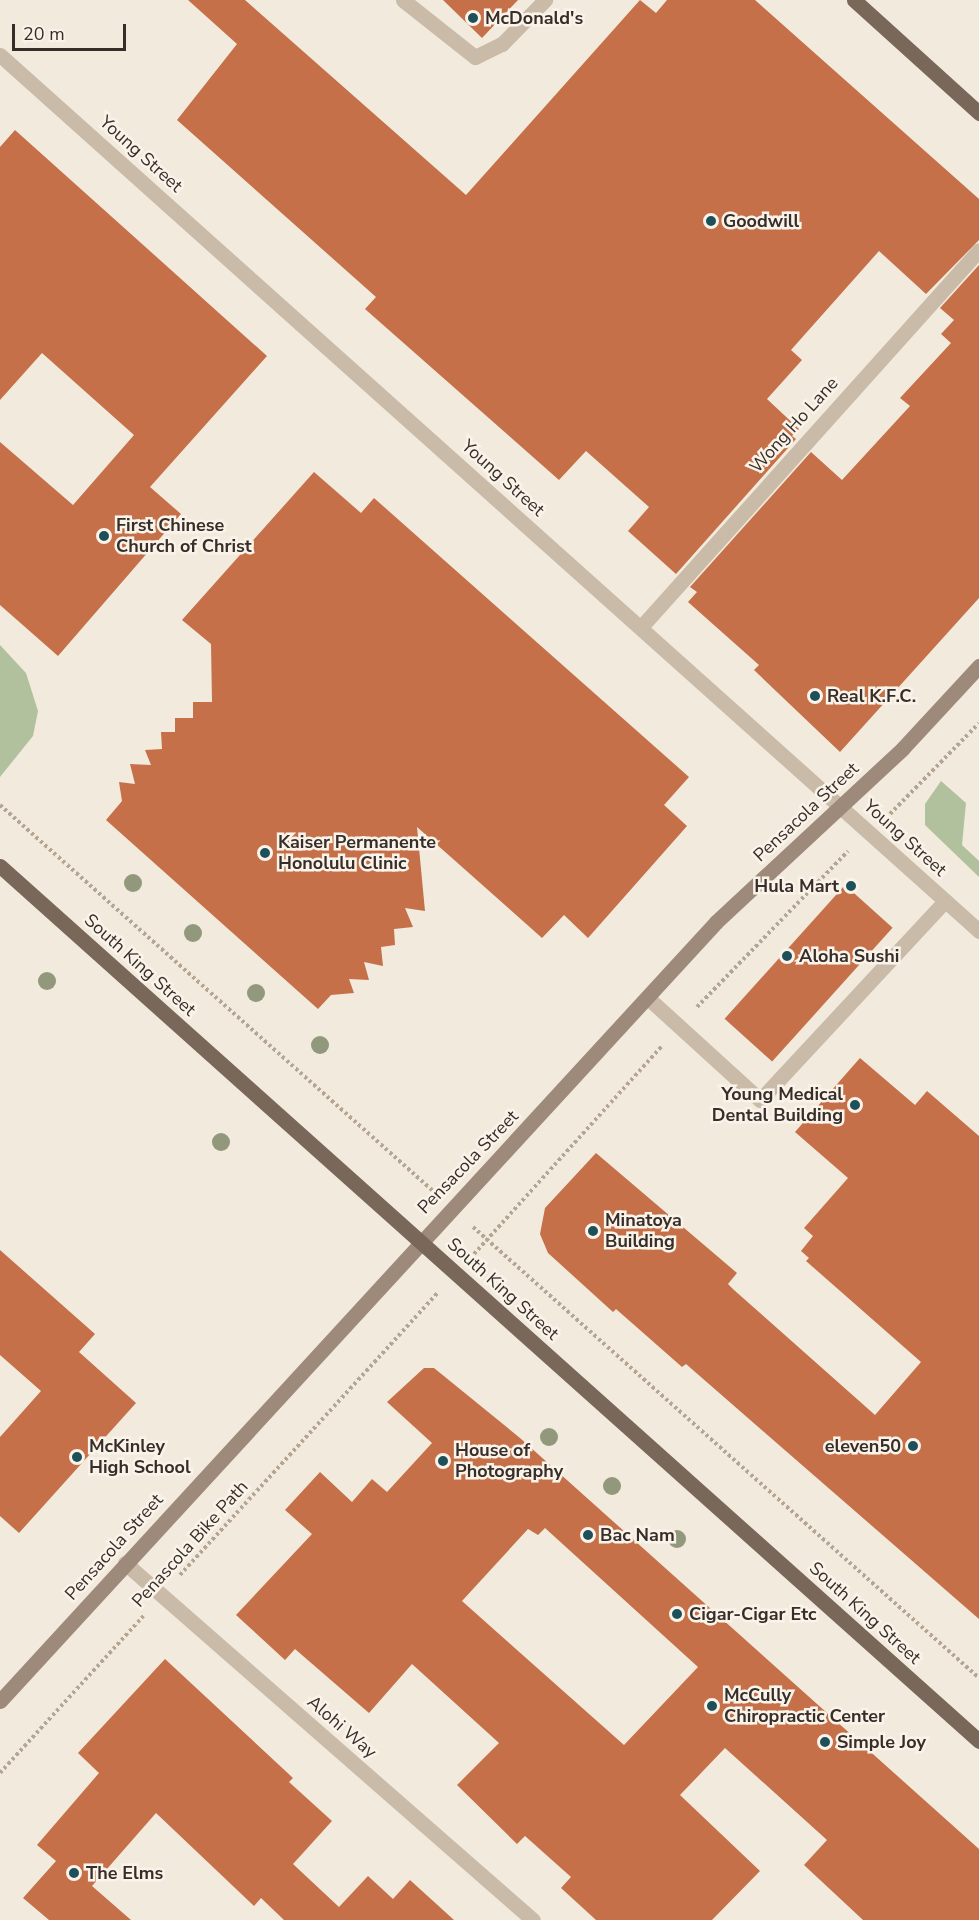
<!DOCTYPE html>
<style>
body{margin:0}
#map{position:relative;width:979px;height:1920px;overflow:hidden;background:#f2eadd;font-family:"Nunito Sans",sans-serif}
div>[style]{position:absolute}
[style*='--x']{left:calc(var(--x)*1px);top:calc(var(--y)*1px);width:calc(var(--w)*1px);rotate:calc(var(--a)*1deg)}
.green>*{inset:0;background:#b2c19d}
.building>*{inset:0;background:#c57048;transform-origin:0 0}
.path>*{height:4px;margin-top:-2px;transform-origin:0;background:repeating-linear-gradient(90deg,#b6a593 0 3px,transparent 0 6px)}
.lane>*{height:15px;margin:-7.5px;padding:0 7.5px;transform-origin:7.5px;border-radius:7.5px;background:#cabba9}
.street>*{height:15px;margin:-7.5px;padding:0 7.5px;transform-origin:7.5px;border-radius:7.5px;background:#cabba9}
.secondary>*{height:15px;margin:-7.5px;padding:0 7.5px;transform-origin:7.5px;border-radius:7.5px;background:#9e8a7a}
.primary>*{height:15px;margin:-7.5px;padding:0 7.5px;transform-origin:7.5px;border-radius:7.5px;background:#79675a}
.trees>*{width:18px;height:18px;margin:-9px;border-radius:50%;background:#92987c}
.dots>*{width:16px;height:16px;translate:-50% -50%;box-sizing:border-box;border:3px solid #faf3e9;border-radius:50%}
span{translate:-50% -50%;white-space:nowrap;text-align:center;line-height:1.15;-webkit-text-stroke:5px #faf3e9;paint-order:stroke}
.poi-label{font-size:18px;color:#372e29;font-weight:700}
.left{translate:0 -50%;text-align:left}
.right{translate:-100% -50%;text-align:right}
.street-label{font-size:18px;color:#372e29}
.scale{position:absolute;left:12px;top:24px;width:114px;height:27px;box-sizing:border-box;border:3px solid #372e29;border-top:0;padding-left:8px;font-size:18px;line-height:21px;white-space:nowrap;color:#372e29;-webkit-text-stroke:4px #faf3e9;paint-order:stroke}
</style>
<div id="map">
<div class="green">
<i style="clip-path:polygon(0 645px,26px 673px,38px 711px,33px 736px,0 777px)"></i>
<i style="clip-path:polygon(941px 781px,966px 803px,962px 845px,979px 861px,979px 877px,925px 825px,925px 804px)"></i>
</div>
<div class="building">
<i style="clip-path:polygon(188px 0,245px 0,466px 195px,640px 0,656px 13px,667px 0,755px 0,979px 199px,979px 240px,926px 294px,879px 251px,791px 350px,802px 360px,767px 399px,799px 429px,792px 436px,796px 439px,676px 574px,628px 531px,649px 507px,586px 451px,559px 480px,365px 309px,376px 297px,177px 120px,237px 44px)"></i>
<i style="clip-path:polygon(443px 0,518px 0,482px 38px)"></i>
<i style="clip-path:polygon(15px 130px,267px 356px,150px 487px,181px 514px,58px 656px,0 605px,0 442px,73px 505px,134px 435px,42px 353px,0 400px,0 147px)"></i>
<i style="clip-path:polygon(979px 265px,979px 598px,840px 752px,754px 670px,759px 665px,688px 602px,697px 592px,690px 587px,811px 452px,842px 480px,910px 406px,900px 398px,951px 343px,941px 334px,954px 320px,940px 308px)"></i>
<i style="clip-path:polygon(314px 472px,361px 513px,374px 498px,689px 777px,664px 805px,687px 826px,588px 938px,564px 915px,542px 938px,417px 827px,425px 911px,405px 908px,413px 927px,394px 929px,395px 945px,381px 947px,383px 966px,364px 962px,369px 980px,349px 979px,354px 993px,331px 995px,318px 1009px,106px 820px,122px 801px,119px 782px,135px 784px,130px 764px,151px 765px,145px 750px,162px 749px,161px 732px,175px 732px,175px 718px,193px 718px,193px 702px,212px 702px,211px 644px,182px 620px)"></i>
<i style="left:845px;top:885px;width:64px;height:180px;rotate:42deg"></i>
<i style="clip-path:polygon(860px 1058px,915px 1105px,927px 1091px,979px 1136px,979px 1619px,686px 1364px,682px 1367px,616px 1309px,613px 1312px,548px 1253px,540px 1234px,545px 1208px,596px 1153px,737px 1273px,728px 1284px,734px 1290px,875px 1415px,921px 1362px,806px 1261px,809px 1258px,801px 1251px,813px 1236px,804px 1228px,848px 1178px,795px 1132px)"></i>
<i style="clip-path:polygon(0 1250px,95px 1334px,79px 1352px,136px 1403px,19px 1533px,0 1516px,0 1437px,41px 1391px,0 1355px)"></i>
<i style="clip-path:polygon(evenodd,424px 1368px,434px 1368px,520px 1438px,979px 1849px,979px 1920px,863px 1920px,804px 1865px,827px 1840px,725px 1748px,680px 1795px,760px 1871px,712px 1920px,596px 1920px,561px 1888px,571px 1877px,525px 1836px,517px 1844px,457px 1785px,499px 1743px,412px 1664px,369px 1713px,295px 1649px,285px 1660px,236px 1615px,312px 1534px,285px 1510px,320px 1472px,352px 1502px,372px 1479px,387px 1492px,432px 1443px,387px 1402px,424px 1368px,545px 1528px,698px 1667px,624px 1745px,462px 1601px,528px 1529px,538px 1535px,545px 1528px)"></i>
<i style="clip-path:polygon(165px 1659px,293px 1778px,289px 1782px,332px 1821px,293px 1864px,339px 1907px,368px 1876px,393px 1899px,410px 1880px,454px 1920px,284px 1920px,261px 1898px,254px 1906px,156px 1813px,92px 1886px,131px 1920px,49px 1920px,23px 1898px,56px 1861px,37px 1845px,99px 1773px,78px 1753px)"></i>
</div>
<div class="path">
<i style="--x:0;--y:805;--w:579;--a:41.71"></i>
<i style="--x:890;--y:814;--w:127;--a:-45.6"></i>
<i style="--x:697;--y:1007;--w:217;--a:-45.9"></i>
<i style="--x:473;--y:1227;--w:678;--a:41.71"></i>
<i style="--x:474;--y:1254;--w:280;--a:-47.9"></i>
<i style="--x:180;--y:1575;--w:383;--a:-47.6"></i>
<i style="--x:0;--y:1773;--w:215;--a:-47.6"></i>
</div>
<div class="lane">
<i style="--x:403;--y:0;--w:92;--a:38.4"></i>
<i style="--x:475;--y:57;--w:30;--a:-26"></i>
<i style="--x:502;--y:44;--w:62;--a:-45.7"></i>
<i style="--x:648;--y:998;--w:151;--a:42.3"></i>
<i style="--x:760;--y:1100;--w:272;--a:-47.1"></i>
</div>
<div class="street">
<i style="--x:0;--y:55;--w:1314;--a:41.82"></i>
<i style="--x:641;--y:627;--w:506;--a:-48.12"></i>
<i style="--x:125;--y:1563;--w:542;--a:41.19"></i>
</div>
<div class="secondary">
<i style="--x:0;--y:1701;--w:1058;--a:-47.41"></i>
<i style="--x:716;--y:922;--w:255;--a:-42.9"></i>
<i style="--x:903;--y:748;--w:112;--a:-47.2"></i>
</div>
<div class="primary">
<i style="--x:854;--y:0;--w:169;--a:42.1"></i>
<i style="--x:0;--y:866;--w:1313;--a:41.79"></i>
</div>
<div class="trees">
<i style="left:133px;top:883px"></i>
<i style="left:193px;top:933px"></i>
<i style="left:47px;top:981px"></i>
<i style="left:256px;top:993px"></i>
<i style="left:320px;top:1045px"></i>
<i style="left:221px;top:1142px"></i>
<i style="left:549px;top:1437px"></i>
<i style="left:612px;top:1486px"></i>
<i style="left:677px;top:1539px"></i>
</div>
<div class="dots">
<i style="left:473px;top:18px;background:#1e5059"></i>
<i style="left:711px;top:221px;background:#1e5059"></i>
<i style="left:104px;top:536px;background:#1e5059"></i>
<i style="left:815px;top:696px;background:#1e5059"></i>
<i style="left:265px;top:853px;background:#1e5059"></i>
<i style="left:851px;top:886px;background:#1e5059"></i>
<i style="left:787px;top:956px;background:#1e5059"></i>
<i style="left:855px;top:1105px;background:#1e5059"></i>
<i style="left:593px;top:1231px;background:#1e5059"></i>
<i style="left:913px;top:1446px;background:#1e5059"></i>
<i style="left:77px;top:1457px;background:#1e5059"></i>
<i style="left:443px;top:1461px;background:#1e5059"></i>
<i style="left:588px;top:1535px;background:#1e5059"></i>
<i style="left:677px;top:1614px;background:#1e5059"></i>
<i style="left:712px;top:1706px;background:#1e5059"></i>
<i style="left:825px;top:1742px;background:#1e5059"></i>
<i style="left:74px;top:1873px;background:#1e5059"></i>
</div>
<div class="poi-label">
<span class="left" style="left:485px;top:18px">McDonald's</span>
<span class="left" style="left:723px;top:221px">Goodwill</span>
<span class="left" style="left:116px;top:536px">First Chinese<br>Church of Christ</span>
<span class="left" style="left:827px;top:696px">Real K.F.C.</span>
<span class="left" style="left:278px;top:853px">Kaiser Permanente<br>Honolulu Clinic</span>
<span class="right" style="left:839px;top:886px">Hula Mart</span>
<span class="left" style="left:799px;top:956px">Aloha Sushi</span>
<span class="right" style="left:843px;top:1105px">Young Medical<br>Dental Building</span>
<span class="left" style="left:605px;top:1231px">Minatoya<br>Building</span>
<span class="right" style="left:901px;top:1446px">eleven50</span>
<span class="left" style="left:89px;top:1457px">McKinley<br>High School</span>
<span class="left" style="left:455px;top:1461px">House of<br>Photography</span>
<span class="left" style="left:600px;top:1535px">Bac Nam</span>
<span class="left" style="left:689px;top:1614px">Cigar-Cigar Etc</span>
<span class="left" style="left:724px;top:1706px">McCully<br>Chiropractic Center</span>
<span class="left" style="left:837px;top:1742px">Simple Joy</span>
<span class="left" style="left:86px;top:1873px">The Elms</span>
</div>
<div class="street-label">
<span style="left:141px;top:154px;rotate:42deg">Young Street</span>
<span style="left:794px;top:425px;rotate:-48deg">Wong Ho Lane</span>
<span style="left:503px;top:478px;rotate:42deg">Young Street</span>
<span style="left:806px;top:812px;rotate:-43deg">Pensacola Street</span>
<span style="left:905px;top:838px;rotate:42deg">Young Street</span>
<span style="left:140px;top:965px;rotate:42deg">South King Street</span>
<span style="left:468px;top:1162px;rotate:-46deg">Pensacola Street</span>
<span style="left:503px;top:1289px;rotate:42deg">South King Street</span>
<span style="left:190px;top:1544px;rotate:-48deg">Penascola Bike Path</span>
<span style="left:114px;top:1547px;rotate:-48deg">Pensacola Street</span>
<span style="left:865px;top:1613px;rotate:42deg">South King Street</span>
<span style="left:342px;top:1727px;rotate:41deg">Alohi Way</span>
</div>
<div class="scale">20 m</div>
</div>
